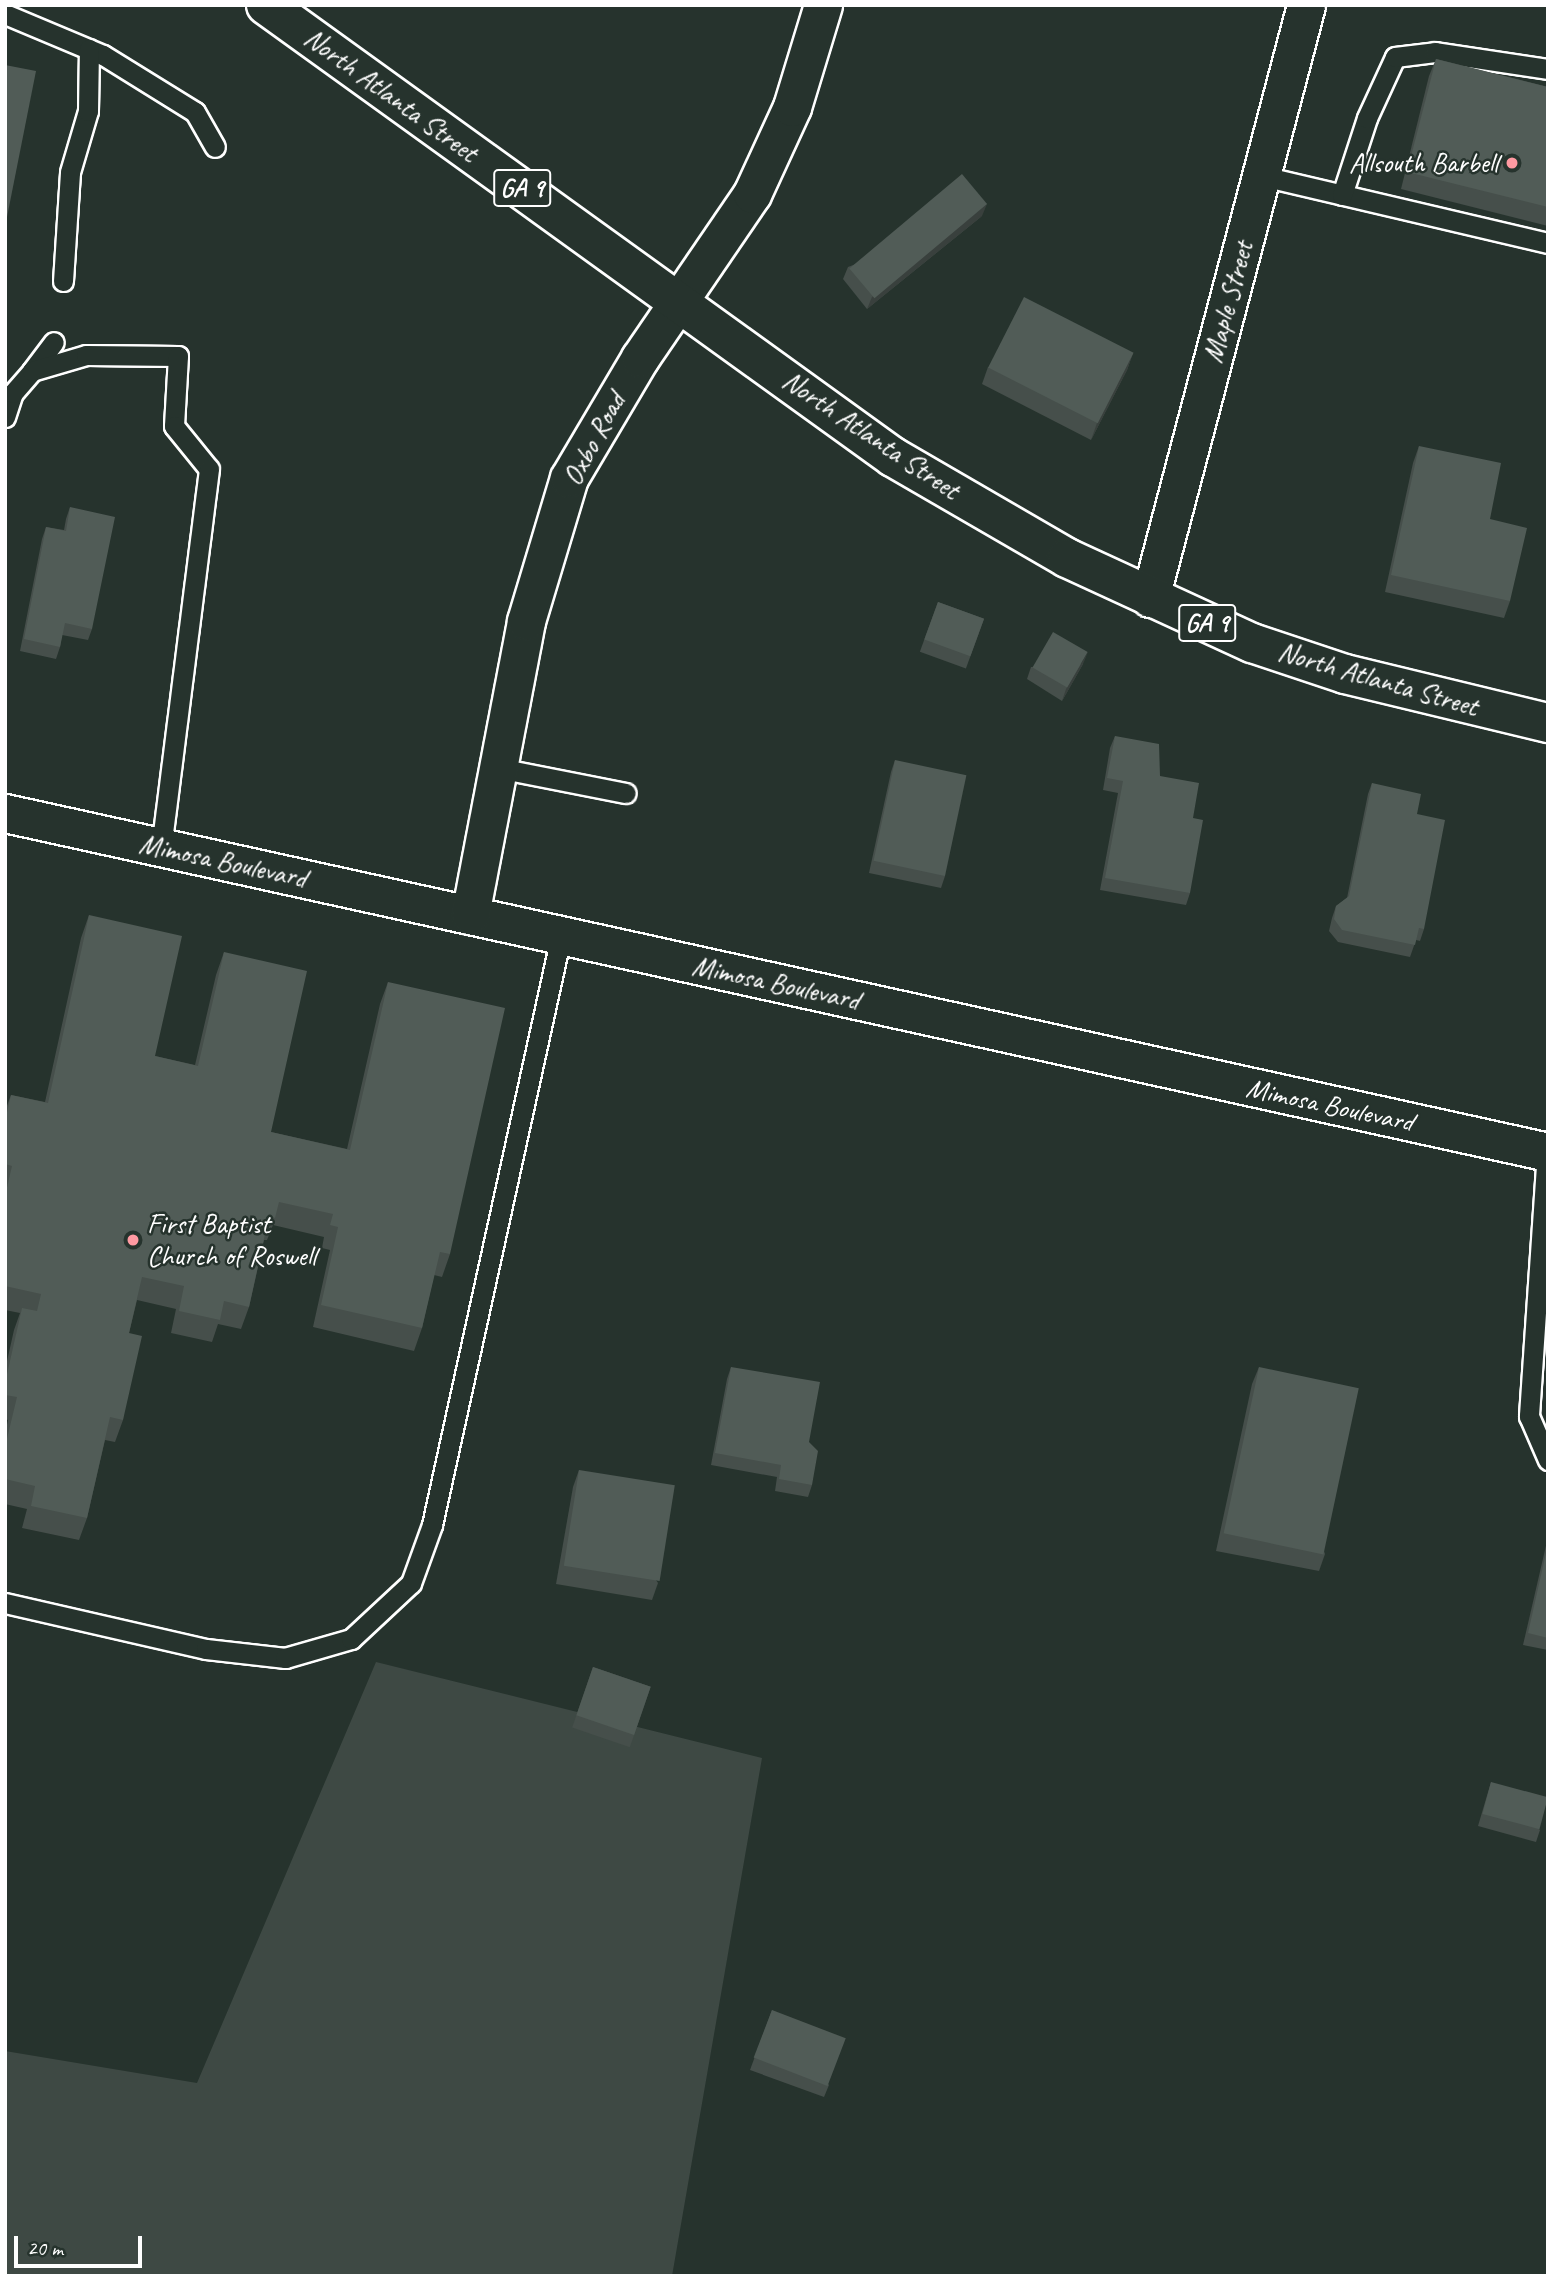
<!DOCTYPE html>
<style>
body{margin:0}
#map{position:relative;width:1553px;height:2281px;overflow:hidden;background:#26332d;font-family:Caveat,sans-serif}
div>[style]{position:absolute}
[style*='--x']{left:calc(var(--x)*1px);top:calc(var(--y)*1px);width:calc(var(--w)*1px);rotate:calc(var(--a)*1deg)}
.green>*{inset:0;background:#3e4944}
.roads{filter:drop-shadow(2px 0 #fff) drop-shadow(-2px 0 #fff) drop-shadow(0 2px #fff) drop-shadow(0 -2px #fff)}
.service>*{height:19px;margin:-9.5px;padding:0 9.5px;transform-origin:9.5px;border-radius:9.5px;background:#26332d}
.minor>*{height:37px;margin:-18.5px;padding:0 18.5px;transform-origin:18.5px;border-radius:18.5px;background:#26332d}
.trunk>*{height:38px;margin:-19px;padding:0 19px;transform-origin:19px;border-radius:19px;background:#26332d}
.wall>*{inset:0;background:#464f4b;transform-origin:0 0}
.shaded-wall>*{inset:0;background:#39403d}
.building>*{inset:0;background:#515c57;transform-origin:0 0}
.dots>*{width:19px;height:19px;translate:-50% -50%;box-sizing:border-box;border:4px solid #26332d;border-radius:50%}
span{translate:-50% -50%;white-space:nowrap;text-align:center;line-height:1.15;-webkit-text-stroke:5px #26332d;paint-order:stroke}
.shield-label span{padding:2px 5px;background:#26332d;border:2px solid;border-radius:5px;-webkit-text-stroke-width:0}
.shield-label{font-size:26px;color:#fff;font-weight:700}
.street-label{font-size:28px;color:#fff}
.poi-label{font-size:28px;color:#fff}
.right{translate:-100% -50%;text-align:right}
.left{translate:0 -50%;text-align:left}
.frame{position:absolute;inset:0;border:7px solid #fff;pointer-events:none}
.scale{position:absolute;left:14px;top:2236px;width:128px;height:32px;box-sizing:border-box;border:4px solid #fff;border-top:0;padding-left:9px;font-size:21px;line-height:24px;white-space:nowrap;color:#fff;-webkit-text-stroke:5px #26332d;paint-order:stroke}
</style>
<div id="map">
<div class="green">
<i style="clip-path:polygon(376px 1662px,762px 1758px,672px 2276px,5px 2276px,5px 2051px,197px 2083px)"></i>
</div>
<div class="roads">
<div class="service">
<i style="--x:5;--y:14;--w:106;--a:22.7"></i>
<i style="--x:103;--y:55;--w:108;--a:31.8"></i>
<i style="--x:195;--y:112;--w:40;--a:60.3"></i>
<i style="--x:1262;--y:176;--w:294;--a:13.2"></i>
<i style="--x:1342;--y:195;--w:81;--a:-72"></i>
<i style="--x:1367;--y:118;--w:67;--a:-65.3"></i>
<i style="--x:1395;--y:57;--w:40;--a:-7.1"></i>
<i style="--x:1435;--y:52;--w:114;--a:8.6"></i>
<i style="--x:63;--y:281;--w:109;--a:-86.3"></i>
<i style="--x:70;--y:172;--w:64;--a:-73.6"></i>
<i style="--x:88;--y:111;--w:62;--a:-89.1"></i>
<i style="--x:32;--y:371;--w:36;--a:-53"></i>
<i style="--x:5;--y:417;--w:25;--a:-72"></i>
<i style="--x:13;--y:393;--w:29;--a:-49"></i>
<i style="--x:32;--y:371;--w:56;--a:-16.5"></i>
<i style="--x:86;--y:355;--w:92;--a:0.6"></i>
<i style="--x:178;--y:356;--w:70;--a:93.3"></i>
<i style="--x:174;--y:426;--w:55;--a:50.9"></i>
<i style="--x:209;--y:469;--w:382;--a:97.2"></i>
<i style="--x:498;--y:768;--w:130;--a:11.1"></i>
<i style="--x:1547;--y:1151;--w:266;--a:93.9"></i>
<i style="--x:1529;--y:1416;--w:48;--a:66.6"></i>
<i style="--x:5;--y:1603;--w:206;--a:12.9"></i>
<i style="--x:206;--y:1649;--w:80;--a:6.5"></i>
<i style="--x:285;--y:1658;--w:69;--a:-16.1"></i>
<i style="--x:351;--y:1639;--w:82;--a:-43"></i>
<i style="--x:411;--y:1583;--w:62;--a:-70.1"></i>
<i style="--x:432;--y:1525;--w:603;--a:-77.65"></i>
</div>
<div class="minor">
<i style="--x:1150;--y:598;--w:613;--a:-75.26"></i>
<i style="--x:5;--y:813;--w:1580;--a:12.39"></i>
<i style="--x:470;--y:915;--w:299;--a:-79.2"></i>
<i style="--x:526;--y:621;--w:149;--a:-73.3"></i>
<i style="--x:569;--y:478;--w:139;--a:-59.4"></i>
<i style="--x:640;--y:358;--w:199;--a:-55.7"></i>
<i style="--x:752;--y:194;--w:96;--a:-65.3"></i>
<i style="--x:792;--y:107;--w:107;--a:-73.1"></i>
</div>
<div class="trunk">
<i style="--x:266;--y:5;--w:773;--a:35.79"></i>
<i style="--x:893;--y:457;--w:201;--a:30.1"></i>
<i style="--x:1067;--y:558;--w:204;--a:24.7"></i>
<i style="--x:1252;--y:643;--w:98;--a:18.4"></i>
<i style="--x:1345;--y:674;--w:209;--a:13.6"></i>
</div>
</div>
<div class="wall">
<i style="clip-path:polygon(1436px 59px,1548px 87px,1548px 226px,1401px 189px,1429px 76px)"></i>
<i style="clip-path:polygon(982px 216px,867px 309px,843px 279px,848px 267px)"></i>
<i style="clip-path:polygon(1133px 353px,1127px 370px,1091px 440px,982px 384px,988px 367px)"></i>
<i style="clip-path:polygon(1419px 446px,1490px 519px,1510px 601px,1504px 618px,1385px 592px,1413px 463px)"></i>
<i style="clip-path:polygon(70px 507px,92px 629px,88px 640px,62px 635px,60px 647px,56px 659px,20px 651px,42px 539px,46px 527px,64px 530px,66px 519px)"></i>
<i style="left:938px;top:602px;width:49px;height:53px;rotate:20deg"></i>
<i style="clip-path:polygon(1083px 664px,1062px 701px,1027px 679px,1031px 667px)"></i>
<i style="clip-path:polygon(1115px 736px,1160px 776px,1193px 818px,1190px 893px,1186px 905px,1100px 890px,1118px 793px,1103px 790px,1110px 748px)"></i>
<i style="clip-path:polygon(895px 760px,945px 876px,941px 888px,869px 873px,891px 772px)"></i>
<i style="clip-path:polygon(1372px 783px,1417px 814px,1424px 929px,1420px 941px,1416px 940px,1410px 957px,1338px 942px,1329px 931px,1332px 918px,1336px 906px,1347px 898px,1368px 794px)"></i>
<i style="clip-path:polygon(89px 915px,155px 1056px,195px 1065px,216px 975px,224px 952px,271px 1132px,347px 1149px,380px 1004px,388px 982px,450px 1254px,442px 1277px,434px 1275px,422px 1328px,414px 1351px,313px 1327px,330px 1250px,322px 1248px,324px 1237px,273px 1225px,267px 1240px,264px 1240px,249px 1307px,241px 1329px,218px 1324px,212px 1342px,171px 1333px,176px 1309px,137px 1300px,129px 1333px,123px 1420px,115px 1442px,105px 1440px,87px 1518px,79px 1540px,22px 1528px,27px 1509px,5px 1504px,5px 1434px,8px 1420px,5px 1419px,5px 1370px,14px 1330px,20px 1313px,5px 1310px,5px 1111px,11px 1095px,45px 1102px,81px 938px)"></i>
<i style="clip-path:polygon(731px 1367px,809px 1442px,812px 1485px,808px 1497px,775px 1491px,777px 1477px,711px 1465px,727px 1379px)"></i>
<i style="clip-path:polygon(1259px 1367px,1325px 1554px,1319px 1571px,1216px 1551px,1252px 1384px)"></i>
<i style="clip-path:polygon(579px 1470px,658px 1583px,652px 1600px,556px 1584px,573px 1487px)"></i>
<i style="clip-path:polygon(1548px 1537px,1548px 1650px,1523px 1645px)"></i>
<i style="left:593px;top:1667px;width:61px;height:64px;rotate:19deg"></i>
<i style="clip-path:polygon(1491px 1782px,1540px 1830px,1536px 1842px,1478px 1826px)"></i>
<i style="clip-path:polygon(772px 2010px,829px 2085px,824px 2097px,750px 2070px)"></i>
</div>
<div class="shaded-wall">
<i style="clip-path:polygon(987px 204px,982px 216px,867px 309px,872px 297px)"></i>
<i style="clip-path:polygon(1133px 353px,1127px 370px,1091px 440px,1097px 423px)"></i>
<i style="clip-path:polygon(1088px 652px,1083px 664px,1062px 701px,1066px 689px)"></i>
</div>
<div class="building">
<i style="clip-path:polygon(1436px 59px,1548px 87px,1548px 207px,1407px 172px)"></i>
<i style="clip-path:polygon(5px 65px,36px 71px,5px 227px)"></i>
<i style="left:962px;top:174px;width:39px;height:147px;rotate:50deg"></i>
<i style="left:1024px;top:297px;width:123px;height:79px;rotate:27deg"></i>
<i style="clip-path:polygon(1419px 446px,1501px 463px,1490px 519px,1527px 528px,1510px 601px,1391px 575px)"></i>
<i style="clip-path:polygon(70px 507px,115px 517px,92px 629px,65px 623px,60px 647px,24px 639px,46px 527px,66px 531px)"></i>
<i style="left:938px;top:602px;width:49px;height:40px;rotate:20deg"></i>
<i style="left:1053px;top:632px;width:40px;height:41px;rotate:30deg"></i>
<i style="clip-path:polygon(1115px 736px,1159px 744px,1160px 776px,1199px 783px,1193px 818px,1203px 820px,1190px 893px,1105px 878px,1123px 781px,1107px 778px)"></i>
<i style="left:895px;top:760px;width:73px;height:103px;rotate:12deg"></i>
<i style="clip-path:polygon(1372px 783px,1421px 794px,1417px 814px,1445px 820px,1424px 929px,1419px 928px,1415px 945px,1342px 930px,1334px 919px,1336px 906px,1349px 896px)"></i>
<i style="clip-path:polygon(89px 915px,182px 936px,155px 1056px,198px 1066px,224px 952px,307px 971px,271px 1132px,350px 1150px,388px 982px,505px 1008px,450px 1254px,440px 1252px,422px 1328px,321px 1305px,338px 1227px,330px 1225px,333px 1214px,279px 1202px,275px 1218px,269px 1216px,249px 1307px,224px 1301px,220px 1320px,179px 1311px,184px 1286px,142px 1277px,129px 1333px,142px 1336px,123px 1420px,110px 1417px,87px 1518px,31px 1506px,35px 1486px,5px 1479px,5px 1447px,17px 1397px,5px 1395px,5px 1383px,22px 1308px,37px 1311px,41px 1294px,5px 1286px,5px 1196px,12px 1166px,5px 1164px,5px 1121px,11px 1095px,48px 1103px)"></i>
<i style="clip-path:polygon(731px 1367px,820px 1382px,809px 1442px,818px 1451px,812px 1485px,779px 1479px,781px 1465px,715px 1453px)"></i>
<i style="left:1259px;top:1367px;width:102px;height:170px;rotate:12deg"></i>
<i style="left:579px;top:1470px;width:97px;height:97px;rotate:9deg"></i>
<i style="clip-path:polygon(1548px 1544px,1548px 1638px,1528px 1633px)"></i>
<i style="left:593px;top:1667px;width:61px;height:51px;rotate:19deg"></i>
<i style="left:1491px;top:1782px;width:59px;height:33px;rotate:15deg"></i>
<i style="left:772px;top:2010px;width:79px;height:51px;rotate:21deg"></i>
</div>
<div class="dots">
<i style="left:1512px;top:163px;background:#ff9aa2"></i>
<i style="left:133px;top:1240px;background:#ff9aa2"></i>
</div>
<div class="shield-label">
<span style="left:522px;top:188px">GA 9</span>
<span style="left:1207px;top:623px">GA 9</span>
</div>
<div class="street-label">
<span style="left:391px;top:95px;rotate:36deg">North Atlanta Street</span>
<span style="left:1228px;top:302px;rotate:-75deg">Maple Street</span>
<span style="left:871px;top:435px;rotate:34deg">North Atlanta Street</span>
<span style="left:594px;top:439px;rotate:-62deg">Oxbo Road</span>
<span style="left:1378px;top:679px;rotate:16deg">North Atlanta Street</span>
<span style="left:223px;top:861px;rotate:12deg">Mimosa Boulevard</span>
<span style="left:776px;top:983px;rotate:12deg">Mimosa Boulevard</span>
<span style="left:1330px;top:1105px;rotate:12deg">Mimosa Boulevard</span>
</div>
<div class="poi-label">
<span class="right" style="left:1498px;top:163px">Allsouth Barbell</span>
<span class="left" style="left:147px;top:1240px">First Baptist<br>Church of Roswell</span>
</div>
<div class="frame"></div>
<div class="scale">20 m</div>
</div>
